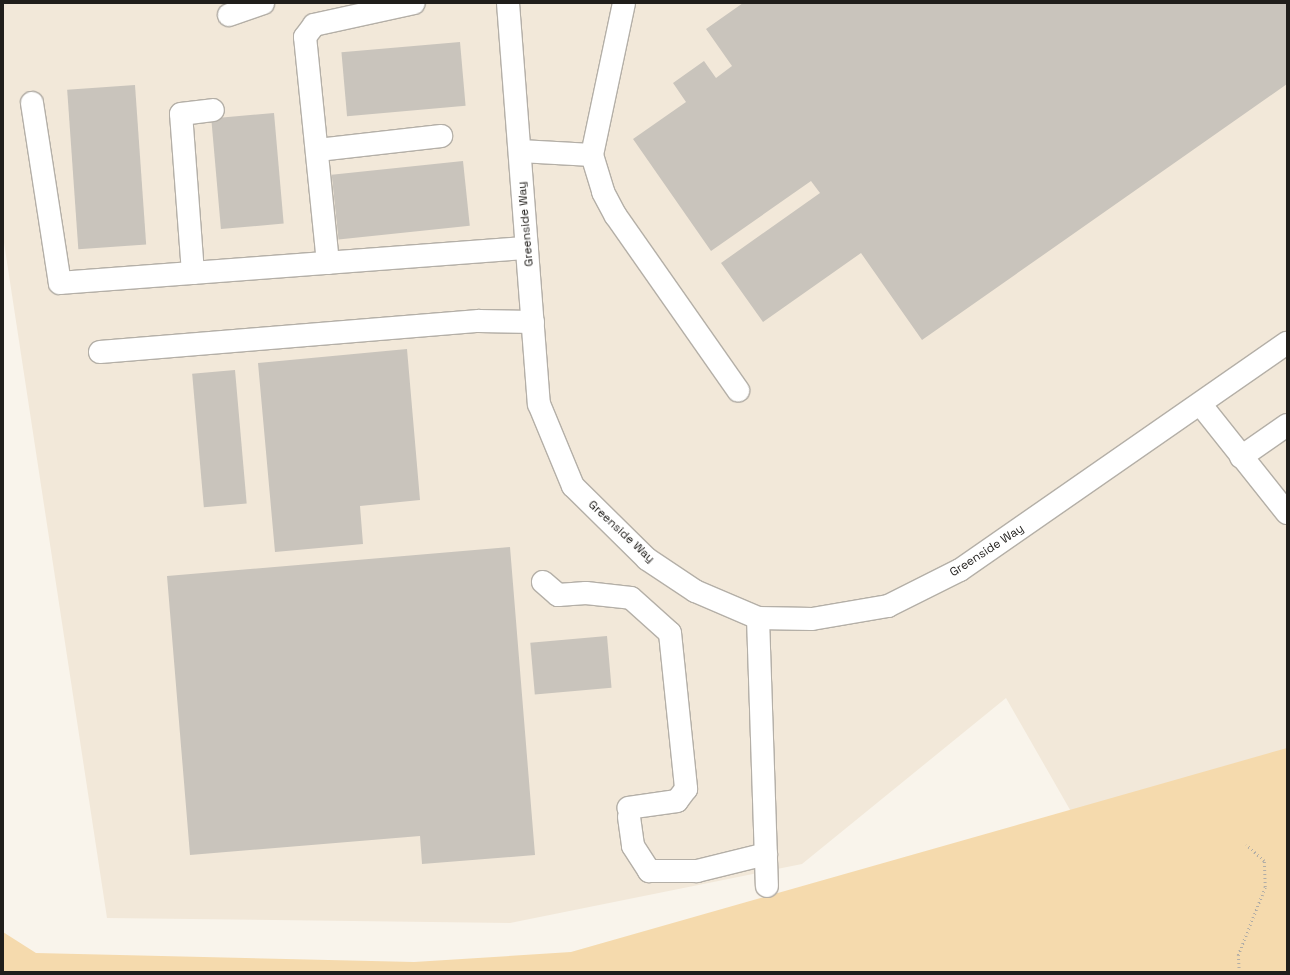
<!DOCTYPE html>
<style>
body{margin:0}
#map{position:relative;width:1290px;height:975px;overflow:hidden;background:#f9f4eb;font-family:"Space Grotesk",sans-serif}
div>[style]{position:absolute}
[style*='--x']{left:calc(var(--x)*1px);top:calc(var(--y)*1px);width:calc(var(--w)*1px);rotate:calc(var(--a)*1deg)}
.built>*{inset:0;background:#f2e8d9}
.green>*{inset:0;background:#f5daad}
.building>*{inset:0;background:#c9c4bc;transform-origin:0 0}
.path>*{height:2.5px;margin-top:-1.25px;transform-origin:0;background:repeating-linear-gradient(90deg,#b1ada6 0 1px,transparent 0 4px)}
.roads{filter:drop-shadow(1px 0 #b4afa7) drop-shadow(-1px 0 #b4afa7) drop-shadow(0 1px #b4afa7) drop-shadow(0 -1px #b4afa7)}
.minor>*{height:22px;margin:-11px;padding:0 11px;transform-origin:11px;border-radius:11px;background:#fff}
span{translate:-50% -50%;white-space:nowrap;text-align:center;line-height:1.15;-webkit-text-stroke:3.5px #fff;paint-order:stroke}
.street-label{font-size:12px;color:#201e1b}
.frame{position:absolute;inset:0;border:4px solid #201e1b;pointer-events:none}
</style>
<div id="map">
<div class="built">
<i style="clip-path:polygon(3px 3px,1287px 3px,1287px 754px,1085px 836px,1006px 698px,802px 864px,510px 923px,107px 918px,3px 236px)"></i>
</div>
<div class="green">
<i style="clip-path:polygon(1287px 748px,1287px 972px,3px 972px,3px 932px,36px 953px,414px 962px,571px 952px)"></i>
</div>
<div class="building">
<i style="clip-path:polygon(743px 3px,1287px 3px,1287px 84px,922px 340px,861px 253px,763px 322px,721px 263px,820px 193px,811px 181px,711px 251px,633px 139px,686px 102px,673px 83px,704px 61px,716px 78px,732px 66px,706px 29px)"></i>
<i style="left:460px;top:42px;width:64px;height:119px;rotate:85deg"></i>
<i style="left:135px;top:85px;width:160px;height:68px;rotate:86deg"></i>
<i style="left:274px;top:113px;width:111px;height:63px;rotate:85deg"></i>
<i style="left:463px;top:161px;width:65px;height:132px;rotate:84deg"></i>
<i style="clip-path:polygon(407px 349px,420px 500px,360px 506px,363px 544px,275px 552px,258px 363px)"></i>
<i style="left:235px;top:370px;width:134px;height:43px;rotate:85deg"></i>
<i style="clip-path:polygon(510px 547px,535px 855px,422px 864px,420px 836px,190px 855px,167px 576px)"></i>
<i style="left:607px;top:636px;width:52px;height:77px;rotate:85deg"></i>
</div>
<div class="path">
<i style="--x:1239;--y:972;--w:17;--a:-93"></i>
<i style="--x:1238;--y:955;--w:73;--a:-68.3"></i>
<i style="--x:1265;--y:887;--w:26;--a:-92"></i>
<i style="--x:1264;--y:861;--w:24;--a:-138"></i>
</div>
<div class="roads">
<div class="minor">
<i style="--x:508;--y:3;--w:402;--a:85.6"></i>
<i style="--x:539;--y:404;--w:89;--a:67.5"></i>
<i style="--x:573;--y:486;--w:104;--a:44.6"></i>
<i style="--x:647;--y:559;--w:58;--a:33.7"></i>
<i style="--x:695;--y:591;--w:69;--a:23.2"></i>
<i style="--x:758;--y:618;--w:54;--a:1.1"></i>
<i style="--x:812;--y:619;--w:77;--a:-9.7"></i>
<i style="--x:888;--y:606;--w:80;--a:-26.6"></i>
<i style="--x:960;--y:570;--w:398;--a:-34.8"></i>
<i style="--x:624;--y:3;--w:155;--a:101.9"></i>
<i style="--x:592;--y:155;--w:39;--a:73"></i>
<i style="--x:603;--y:192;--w:27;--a:62"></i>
<i style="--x:616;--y:216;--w:213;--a:55"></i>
<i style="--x:229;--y:15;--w:36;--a:-19"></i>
<i style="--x:32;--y:103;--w:182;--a:81.2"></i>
<i style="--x:60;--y:283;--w:468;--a:-4.3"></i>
<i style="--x:318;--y:150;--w:124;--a:-6.5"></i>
<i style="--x:520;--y:151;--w:72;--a:3.2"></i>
<i style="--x:328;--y:263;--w:227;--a:-95.8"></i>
<i style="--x:305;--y:37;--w:15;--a:-53"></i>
<i style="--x:314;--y:25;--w:102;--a:-12.4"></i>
<i style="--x:193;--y:273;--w:159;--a:-94.3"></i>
<i style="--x:181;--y:114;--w:32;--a:-7"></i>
<i style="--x:100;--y:352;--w:380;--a:-4.7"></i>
<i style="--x:479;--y:321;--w:54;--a:1.1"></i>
<i style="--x:1201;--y:405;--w:138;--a:51.5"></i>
<i style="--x:1241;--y:457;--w:56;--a:-34.8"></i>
<i style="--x:543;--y:582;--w:20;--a:41"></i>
<i style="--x:558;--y:595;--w:28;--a:-4"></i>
<i style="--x:586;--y:593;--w:45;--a:6.3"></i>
<i style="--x:631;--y:598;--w:52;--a:41.9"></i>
<i style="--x:670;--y:633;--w:157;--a:84.1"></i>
<i style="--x:686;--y:789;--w:15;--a:127"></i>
<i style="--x:677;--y:801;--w:49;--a:171.9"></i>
<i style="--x:758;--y:618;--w:268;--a:88.1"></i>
<i style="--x:629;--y:817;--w:29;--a:82"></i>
<i style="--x:633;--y:846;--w:30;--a:57"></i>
<i style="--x:649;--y:871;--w:48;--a:0"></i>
<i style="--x:697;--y:871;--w:71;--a:-13.8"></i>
</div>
</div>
<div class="street-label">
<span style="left:526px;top:224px;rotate:-95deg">Greenside Way</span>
<span style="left:621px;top:532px;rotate:43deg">Greenside Way</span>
<span style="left:987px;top:551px;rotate:-33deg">Greenside Way</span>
</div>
<div class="frame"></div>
</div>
